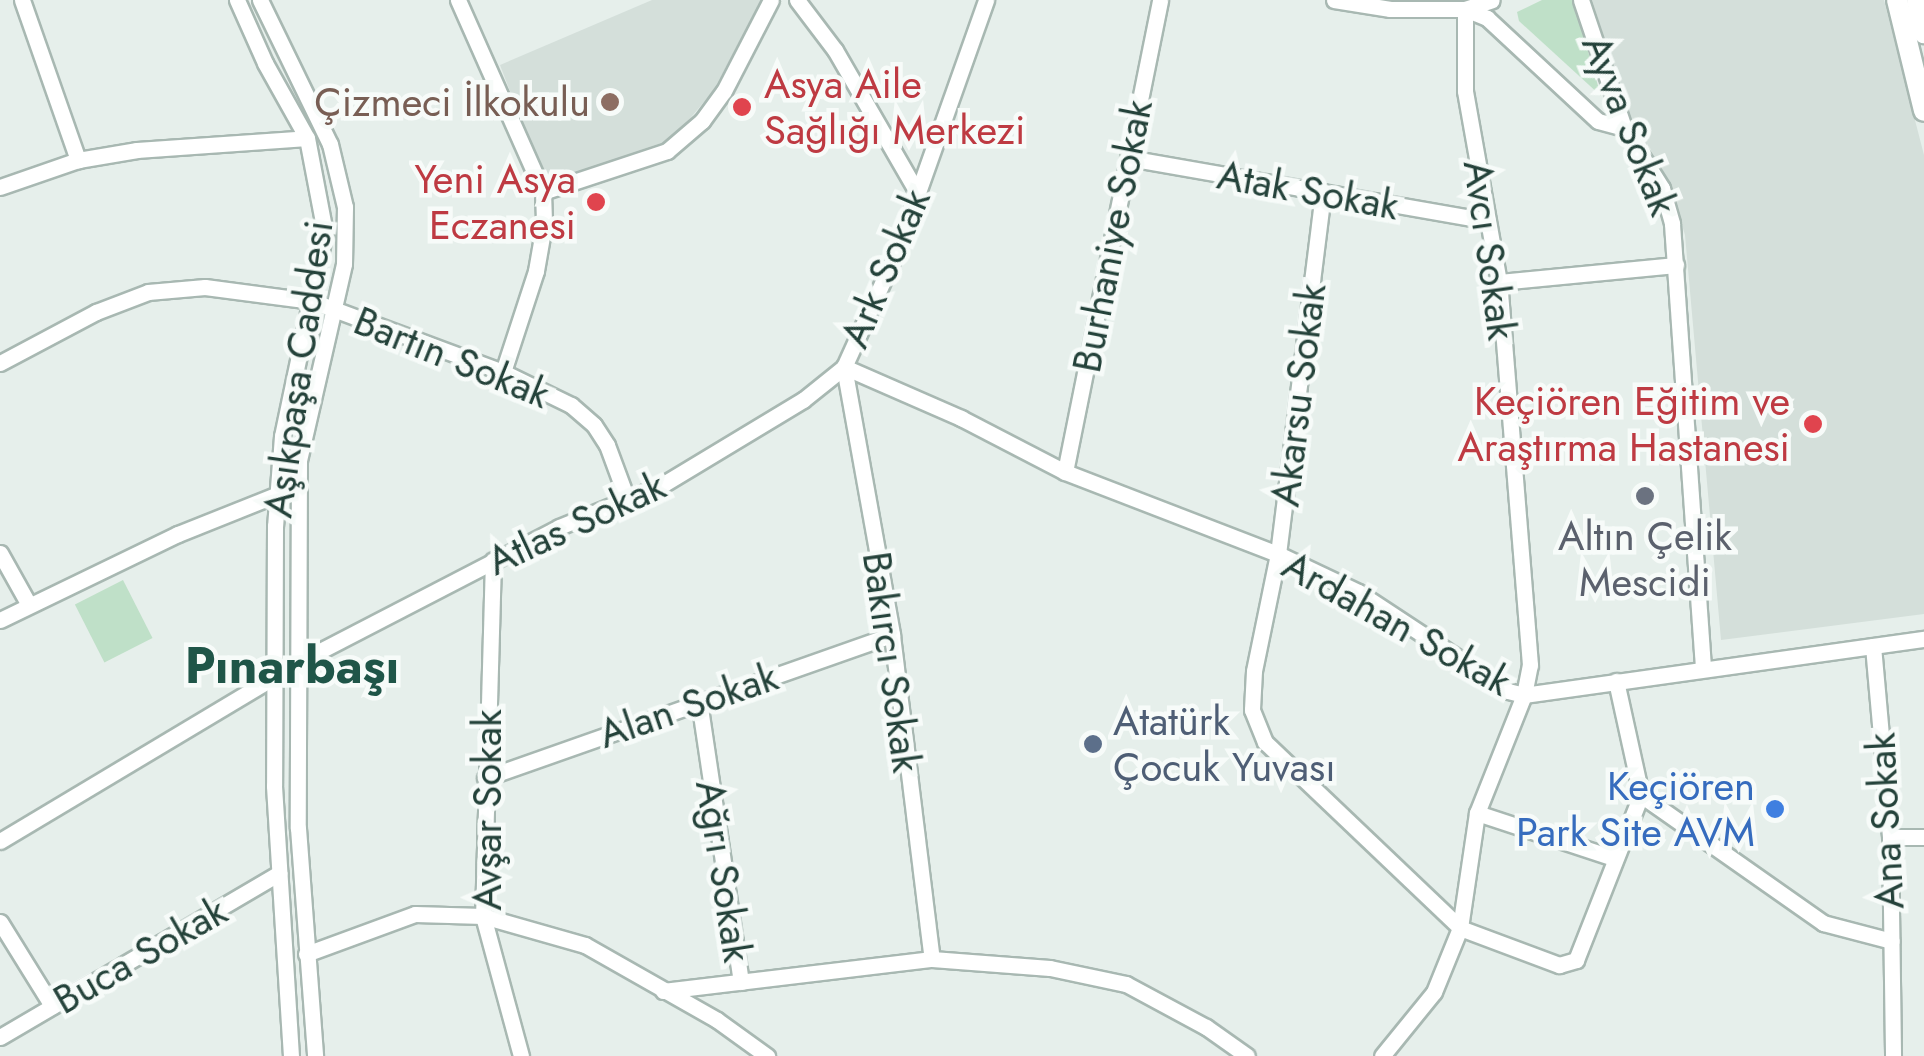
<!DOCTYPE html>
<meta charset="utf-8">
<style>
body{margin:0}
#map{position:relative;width:1924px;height:1056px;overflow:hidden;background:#e6efeb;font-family:Jost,sans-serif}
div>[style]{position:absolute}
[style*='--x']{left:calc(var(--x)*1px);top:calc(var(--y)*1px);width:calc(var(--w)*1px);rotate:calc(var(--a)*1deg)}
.built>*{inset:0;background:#d4dfda}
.green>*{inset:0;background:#bfe0c8;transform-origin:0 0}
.roads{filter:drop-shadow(2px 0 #a8b8b2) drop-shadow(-2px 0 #a8b8b2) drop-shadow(0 2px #a8b8b2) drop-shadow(0 -2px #a8b8b2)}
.minor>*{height:15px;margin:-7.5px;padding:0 7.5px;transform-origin:7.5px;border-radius:7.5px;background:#fff}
.secondary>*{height:20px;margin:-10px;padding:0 10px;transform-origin:10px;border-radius:10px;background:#fff}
.dots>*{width:28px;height:28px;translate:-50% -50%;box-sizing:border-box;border:5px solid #f7fbf9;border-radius:50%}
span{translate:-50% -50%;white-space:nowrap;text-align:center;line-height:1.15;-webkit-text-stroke:9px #f7fbf9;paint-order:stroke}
.health-label{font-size:40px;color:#be3a42}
.left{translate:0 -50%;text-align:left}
.right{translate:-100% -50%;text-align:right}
.education-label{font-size:40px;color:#785e54}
.street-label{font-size:40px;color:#24423a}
.worship-label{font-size:40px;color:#5b616d}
.service-label{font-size:40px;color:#4e5e75}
.shop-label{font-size:40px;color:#366cbe}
.district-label{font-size:50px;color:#1f5548;font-weight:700}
</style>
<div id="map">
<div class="built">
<i style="clip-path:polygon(652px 0,762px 0,713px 91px,673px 139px,545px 183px,500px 65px)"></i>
<i style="clip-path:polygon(1592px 0,1884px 0,1924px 155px,1924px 614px,1721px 640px,1685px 235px,1670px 185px,1635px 136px)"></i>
</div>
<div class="green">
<i style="clip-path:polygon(1542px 0,1573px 0,1601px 96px,1519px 21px,1517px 12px)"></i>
<i style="left:123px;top:580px;width:65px;height:54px;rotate:63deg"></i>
</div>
<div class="roads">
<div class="minor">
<i style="--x:22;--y:0;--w:170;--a:70.7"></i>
<i style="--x:237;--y:0;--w:69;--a:66"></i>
<i style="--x:265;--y:63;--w:86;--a:60.8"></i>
<i style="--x:307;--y:138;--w:96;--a:79.2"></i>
<i style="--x:325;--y:232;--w:208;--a:101.9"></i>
<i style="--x:282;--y:436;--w:90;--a:94.4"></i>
<i style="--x:275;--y:526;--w:260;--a:90.2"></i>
<i style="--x:274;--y:786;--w:271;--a:86.4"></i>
<i style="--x:260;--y:0;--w:160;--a:64.1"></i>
<i style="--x:330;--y:144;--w:65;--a:76.6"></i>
<i style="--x:345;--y:207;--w:57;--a:91"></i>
<i style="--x:344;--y:264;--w:201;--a:102.9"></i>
<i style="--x:299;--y:460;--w:368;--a:90.2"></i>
<i style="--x:298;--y:828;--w:229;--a:85.7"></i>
<i style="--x:458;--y:0;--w:210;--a:66.1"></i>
<i style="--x:543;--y:192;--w:33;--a:88"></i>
<i style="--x:544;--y:225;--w:47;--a:99.9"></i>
<i style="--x:536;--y:271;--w:106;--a:108.1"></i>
<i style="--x:797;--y:0;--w:63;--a:52.8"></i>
<i style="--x:835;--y:50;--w:166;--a:60"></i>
<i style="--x:1334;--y:0;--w:57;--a:9.1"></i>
<i style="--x:1390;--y:9;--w:75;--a:0"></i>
<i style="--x:1465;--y:9;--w:24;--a:22"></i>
<i style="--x:1487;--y:18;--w:151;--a:42.9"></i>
<i style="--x:1598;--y:121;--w:27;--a:15"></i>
<i style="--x:1581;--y:0;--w:135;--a:71.4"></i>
<i style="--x:1624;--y:128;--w:71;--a:57.7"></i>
<i style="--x:1662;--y:188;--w:37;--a:74"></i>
<i style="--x:1672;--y:224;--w:446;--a:86"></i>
<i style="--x:1128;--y:158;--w:365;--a:9.9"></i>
<i style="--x:0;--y:187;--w:83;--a:-19.1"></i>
<i style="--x:78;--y:160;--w:60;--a:-9.6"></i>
<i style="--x:137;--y:150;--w:170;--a:-4"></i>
<i style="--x:543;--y:192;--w:131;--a:-18.3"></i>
<i style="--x:667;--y:151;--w:46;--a:-40.6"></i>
<i style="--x:702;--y:121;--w:37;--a:-54"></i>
<i style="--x:724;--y:91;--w:102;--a:-62.7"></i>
<i style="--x:1323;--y:193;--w:364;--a:97.1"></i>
<i style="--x:1278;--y:554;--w:119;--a:101.6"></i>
<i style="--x:1254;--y:671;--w:39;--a:93"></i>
<i style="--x:1252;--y:710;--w:35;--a:68"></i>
<i style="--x:1265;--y:742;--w:269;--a:43.6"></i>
<i style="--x:1460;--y:928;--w:106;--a:20.5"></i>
<i style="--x:1559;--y:965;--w:18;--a:-16"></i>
<i style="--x:1576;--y:960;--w:177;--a:-68.5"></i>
<i style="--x:1641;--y:795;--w:223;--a:35.1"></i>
<i style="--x:1823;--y:923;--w:71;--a:14.6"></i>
<i style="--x:1499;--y:282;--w:178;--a:-5.5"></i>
<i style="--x:0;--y:363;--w:109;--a:-28"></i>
<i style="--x:96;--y:312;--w:56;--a:-21"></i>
<i style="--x:148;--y:292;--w:57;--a:-5"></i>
<i style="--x:205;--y:287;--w:108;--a:7.5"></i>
<i style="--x:312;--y:301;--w:204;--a:20.4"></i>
<i style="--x:503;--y:372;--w:76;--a:25.9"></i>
<i style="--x:571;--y:405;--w:30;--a:41"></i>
<i style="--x:594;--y:425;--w:24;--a:57"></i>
<i style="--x:607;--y:445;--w:58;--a:69.7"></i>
<i style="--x:844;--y:367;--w:128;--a:23.6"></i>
<i style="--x:961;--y:418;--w:117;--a:27.4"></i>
<i style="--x:1065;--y:472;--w:228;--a:21.1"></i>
<i style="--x:1278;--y:554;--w:89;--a:25.4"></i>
<i style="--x:1358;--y:592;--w:180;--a:33.4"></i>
<i style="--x:1508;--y:691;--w:16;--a:14"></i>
<i style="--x:1524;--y:695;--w:404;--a:-8"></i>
<i style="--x:844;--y:367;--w:272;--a:79.8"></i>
<i style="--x:892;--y:635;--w:326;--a:83"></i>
<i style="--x:1065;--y:472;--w:481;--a:-78.6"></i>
<i style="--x:0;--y:553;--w:57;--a:60.8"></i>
<i style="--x:493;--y:560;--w:356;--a:91.6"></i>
<i style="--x:483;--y:916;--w:145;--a:74.8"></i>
<i style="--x:0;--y:620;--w:198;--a:-25.8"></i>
<i style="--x:178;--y:534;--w:108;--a:-21.8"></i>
<i style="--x:1873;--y:646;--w:192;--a:84.9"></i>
<i style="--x:1890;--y:837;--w:219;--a:89.2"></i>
<i style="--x:1616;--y:681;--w:117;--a:77.6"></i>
<i style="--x:699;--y:701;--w:284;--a:81.5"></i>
<i style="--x:485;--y:778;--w:431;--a:-19.4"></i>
<i style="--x:1477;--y:813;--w:144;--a:18.2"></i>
<i style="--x:1890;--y:837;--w:34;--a:0"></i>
<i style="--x:0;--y:841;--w:346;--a:-30.9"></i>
<i style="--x:297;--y:663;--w:295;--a:-27.4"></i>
<i style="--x:559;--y:527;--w:111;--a:-22.2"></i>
<i style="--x:662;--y:485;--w:165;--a:-31.1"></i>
<i style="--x:803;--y:400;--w:53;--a:-38.8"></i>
<i style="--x:844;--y:367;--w:133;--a:-65.6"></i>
<i style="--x:899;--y:246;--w:261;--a:-70.5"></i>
<i style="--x:0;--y:922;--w:99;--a:58.2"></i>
<i style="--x:306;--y:954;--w:116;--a:-20.2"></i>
<i style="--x:415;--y:914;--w:68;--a:1.7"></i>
<i style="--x:483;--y:916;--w:106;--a:15.9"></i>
<i style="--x:585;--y:945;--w:152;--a:29.6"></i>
<i style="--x:717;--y:1020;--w:62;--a:35.8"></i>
<i style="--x:663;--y:991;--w:271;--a:-6.8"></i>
<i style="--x:932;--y:959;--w:118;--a:4.4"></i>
<i style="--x:1050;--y:968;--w:78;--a:11.9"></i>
<i style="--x:1126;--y:984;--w:91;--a:28.3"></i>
<i style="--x:1206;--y:1027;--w:50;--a:35.3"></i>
<i style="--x:0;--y:1037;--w:324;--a:-30.4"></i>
<i style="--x:1382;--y:1056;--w:82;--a:-50.9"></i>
<i style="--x:1434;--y:992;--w:69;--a:-67.9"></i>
<i style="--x:1460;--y:928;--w:116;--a:-81.6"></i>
<i style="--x:1477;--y:813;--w:127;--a:-68.3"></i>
<i style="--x:1524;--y:695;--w:31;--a:-79"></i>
<i style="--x:1530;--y:665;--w:384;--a:-94.6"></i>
<i style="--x:1499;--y:282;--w:194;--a:-100.1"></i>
<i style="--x:1465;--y:91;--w:82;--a:-90"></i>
<i style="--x:1465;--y:9;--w:28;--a:-18"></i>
</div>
<div class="secondary">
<i style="--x:1897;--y:0;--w:114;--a:76.3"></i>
<i style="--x:1917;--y:0;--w:34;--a:78"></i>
</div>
</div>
<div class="dots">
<i style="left:610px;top:102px;background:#8d6e63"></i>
<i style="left:742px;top:107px;background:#e0444e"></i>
<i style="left:596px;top:202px;background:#e0444e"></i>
<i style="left:1813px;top:424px;background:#e0444e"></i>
<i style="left:1645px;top:496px;background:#6b7280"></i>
<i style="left:1093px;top:744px;background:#5c6f8a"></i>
<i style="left:1775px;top:809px;background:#3f7fe0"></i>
</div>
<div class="health-label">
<span class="left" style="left:764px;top:107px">Asya Aile<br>Sağlığı Merkezi</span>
<span class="right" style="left:576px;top:202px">Yeni Asya<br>Eczanesi</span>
<span class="right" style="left:1790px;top:424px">Keçiören Eğitim ve<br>Araştırma Hastanesi</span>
</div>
<div class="education-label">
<span class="right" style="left:590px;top:102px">Çizmeci İlkokulu</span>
</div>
<div class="street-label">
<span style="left:1630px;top:125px;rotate:68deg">Ayva Sokak</span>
<span style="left:1308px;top:190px;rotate:10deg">Atak Sokak</span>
<span style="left:1112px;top:236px;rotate:-79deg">Burhaniye Sokak</span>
<span style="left:1490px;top:250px;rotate:82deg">Avcı Sokak</span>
<span style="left:885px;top:268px;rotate:-67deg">Ark Sokak</span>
<span style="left:452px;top:357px;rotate:22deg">Bartın Sokak</span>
<span style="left:298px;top:369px;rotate:-82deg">Aşıkpaşa Caddesi</span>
<span style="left:1298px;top:395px;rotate:-83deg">Akarsu Sokak</span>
<span style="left:576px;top:523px;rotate:-25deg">Atlas Sokak</span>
<span style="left:1397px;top:623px;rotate:29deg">Ardahan Sokak</span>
<span style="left:892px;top:662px;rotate:82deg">Bakırcı Sokak</span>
<span style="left:688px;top:705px;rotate:-19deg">Alan Sokak</span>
<span style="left:487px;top:810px;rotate:-90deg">Avşar Sokak</span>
<span style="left:1885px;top:821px;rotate:-93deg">Ana Sokak</span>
<span style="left:724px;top:871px;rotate:81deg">Ağrı Sokak</span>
<span style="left:140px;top:955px;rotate:-30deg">Buca Sokak</span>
</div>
<div class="worship-label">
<span style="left:1645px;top:559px">Altın Çelik<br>Mescidi</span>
</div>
<div class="service-label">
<span class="left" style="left:1113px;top:744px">Atatürk<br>Çocuk Yuvası</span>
</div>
<div class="shop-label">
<span class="right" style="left:1755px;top:809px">Keçiören<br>Park Site AVM</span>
</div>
<div class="district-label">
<span style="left:292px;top:666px">Pınarbaşı</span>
</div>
</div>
